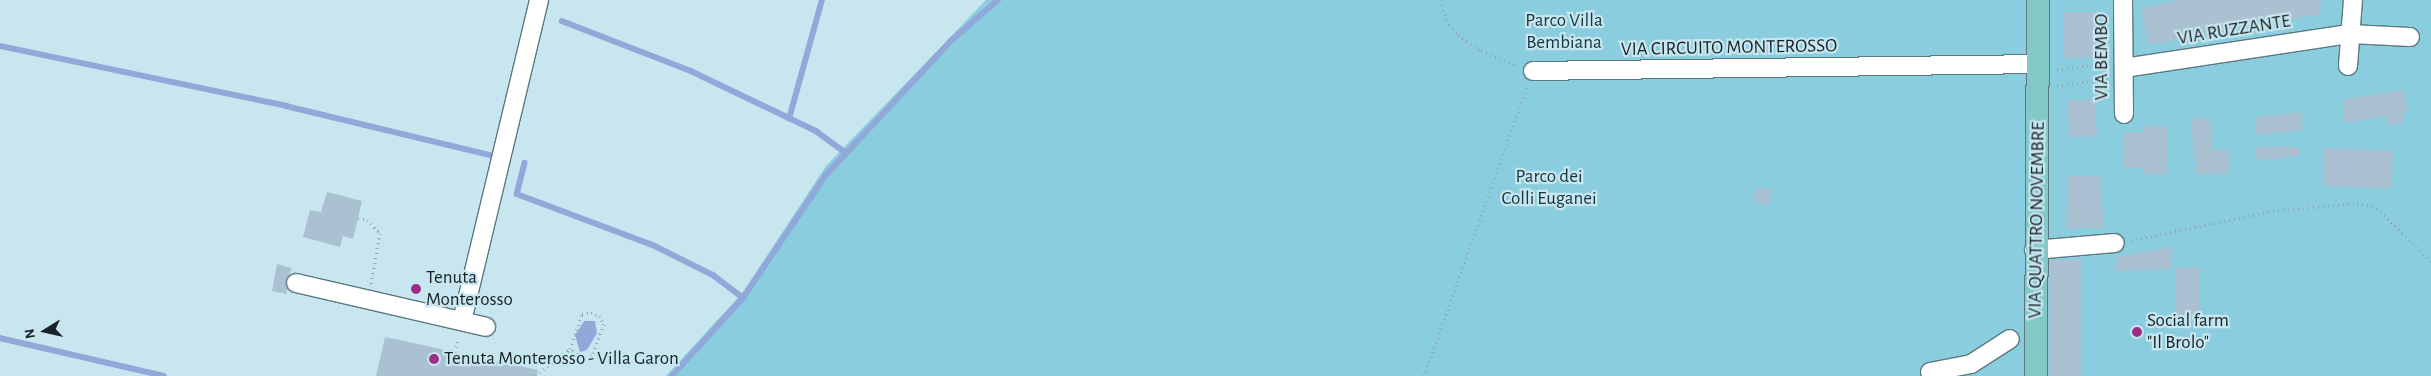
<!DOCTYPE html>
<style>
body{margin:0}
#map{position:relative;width:2431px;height:376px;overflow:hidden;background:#c7e6ef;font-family:"Alegreya Sans",sans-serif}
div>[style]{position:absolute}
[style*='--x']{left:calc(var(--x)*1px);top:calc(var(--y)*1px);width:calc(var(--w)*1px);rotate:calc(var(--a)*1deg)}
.green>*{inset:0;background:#89cddf}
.water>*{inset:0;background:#91a9d9}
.stream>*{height:5.5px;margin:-2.75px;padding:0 2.75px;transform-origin:2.75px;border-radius:2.75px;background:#91a9d9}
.building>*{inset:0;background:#aac1d2;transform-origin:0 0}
.path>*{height:3px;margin-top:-1.5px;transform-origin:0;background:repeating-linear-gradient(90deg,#8fa7af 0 1px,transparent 0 5px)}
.roads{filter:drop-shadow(1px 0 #5b7880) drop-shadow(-1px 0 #5b7880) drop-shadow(0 1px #5b7880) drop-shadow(0 -1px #5b7880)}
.minor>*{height:18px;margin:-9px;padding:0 9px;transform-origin:9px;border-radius:9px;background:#fff}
.major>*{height:22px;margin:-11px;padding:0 11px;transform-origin:11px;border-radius:11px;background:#81c8c7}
.dots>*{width:14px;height:14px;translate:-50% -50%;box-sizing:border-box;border:2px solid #c7e6ef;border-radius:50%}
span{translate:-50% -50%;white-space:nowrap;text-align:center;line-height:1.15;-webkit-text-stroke:4.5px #c7e6ef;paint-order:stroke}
.park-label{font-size:19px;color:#153740}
.street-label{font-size:19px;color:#172326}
.poi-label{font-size:19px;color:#172326}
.left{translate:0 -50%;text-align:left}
.north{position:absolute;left:20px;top:306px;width:50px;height:50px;-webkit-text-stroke:4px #c7e6ef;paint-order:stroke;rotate:260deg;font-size:14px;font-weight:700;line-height:20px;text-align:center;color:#172326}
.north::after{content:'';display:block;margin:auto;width:18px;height:22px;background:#172326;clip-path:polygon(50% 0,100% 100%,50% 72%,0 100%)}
</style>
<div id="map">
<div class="green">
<i style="clip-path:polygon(986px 0,2431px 0,2431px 376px,666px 376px,743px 292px,826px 166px)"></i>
</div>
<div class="water">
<i style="clip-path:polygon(584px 321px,595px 321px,597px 333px,587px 350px,580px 352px,575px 335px)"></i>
</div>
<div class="stream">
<i style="--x:562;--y:21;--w:138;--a:21.2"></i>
<i style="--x:691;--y:71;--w:139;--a:25.6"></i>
<i style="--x:816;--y:131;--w:37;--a:36"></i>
<i style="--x:0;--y:46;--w:292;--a:11.8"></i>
<i style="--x:286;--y:106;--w:214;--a:13.5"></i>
<i style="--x:789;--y:119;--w:123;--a:-74.5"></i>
<i style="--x:525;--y:163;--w:32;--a:104"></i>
<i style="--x:517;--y:194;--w:147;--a:20.6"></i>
<i style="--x:655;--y:246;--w:65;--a:26.6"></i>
<i style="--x:713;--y:275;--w:38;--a:37"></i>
<i style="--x:0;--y:338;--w:168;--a:13"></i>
<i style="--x:672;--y:376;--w:105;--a:-47.7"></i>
<i style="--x:743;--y:298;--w:148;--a:-56"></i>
<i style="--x:826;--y:175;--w:185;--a:-47"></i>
<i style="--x:952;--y:40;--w:61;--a:-41"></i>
</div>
<div class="building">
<i style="clip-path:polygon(2181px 0,2321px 0,2320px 15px,2236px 26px,2237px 30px,2149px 45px,2141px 8px)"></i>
<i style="left:2063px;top:12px;width:34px;height:46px"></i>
<i style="clip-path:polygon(2404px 90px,2408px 112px,2404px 112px,2403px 123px,2388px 126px,2387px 116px,2344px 123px,2343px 99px)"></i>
<i style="left:2095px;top:99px;width:37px;height:28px;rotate:87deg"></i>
<i style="left:2301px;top:112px;width:18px;height:47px;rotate:84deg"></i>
<i style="clip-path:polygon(2210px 118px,2212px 149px,2228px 150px,2230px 173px,2196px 174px,2191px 119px)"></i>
<i style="clip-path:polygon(2143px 126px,2167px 126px,2167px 174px,2144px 174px,2144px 168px,2124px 168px,2124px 132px,2143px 132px)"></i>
<i style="clip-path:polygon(2255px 146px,2299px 147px,2299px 156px,2257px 161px)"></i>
<i style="left:2324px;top:148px;width:69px;height:38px;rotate:2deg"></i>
<i style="clip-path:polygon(2068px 176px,2100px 176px,2104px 228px,2066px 228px)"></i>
<i style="left:1755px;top:188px;width:16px;height:15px;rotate:4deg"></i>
<i style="clip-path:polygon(327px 192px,362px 201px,353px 239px,343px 236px,340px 247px,303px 237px,310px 210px,321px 212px)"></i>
<i style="clip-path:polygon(2173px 247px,2171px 269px,2116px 271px,2115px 257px)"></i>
<i style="left:2050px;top:260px;width:31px;height:116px"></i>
<i style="clip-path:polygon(277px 264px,292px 268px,286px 281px,287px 294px,272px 291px)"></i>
<i style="left:2176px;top:267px;width:24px;height:54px"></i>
<i style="clip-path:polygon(385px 337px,538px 370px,537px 376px,376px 376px)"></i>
</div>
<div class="path">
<i style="--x:1440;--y:0;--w:27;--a:70"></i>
<i style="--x:1449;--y:25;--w:13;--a:48"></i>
<i style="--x:1458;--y:35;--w:28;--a:35"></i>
<i style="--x:1481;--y:51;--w:39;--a:21"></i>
<i style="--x:2057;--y:70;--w:52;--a:-8.9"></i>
<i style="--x:2057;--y:86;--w:52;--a:-8.9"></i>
<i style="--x:358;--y:218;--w:9;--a:13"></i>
<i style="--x:367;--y:220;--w:18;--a:45"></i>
<i style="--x:380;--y:233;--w:52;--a:100"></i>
<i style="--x:2131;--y:240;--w:145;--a:-11.5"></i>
<i style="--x:2273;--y:211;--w:84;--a:-5.4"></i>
<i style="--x:2357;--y:203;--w:21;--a:14"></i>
<i style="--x:2377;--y:208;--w:76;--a:45"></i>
<i style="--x:455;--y:352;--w:14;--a:-78"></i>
<i style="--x:536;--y:376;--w:43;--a:-38.5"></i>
<i style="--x:570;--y:349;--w:37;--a:-71"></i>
<i style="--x:582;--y:314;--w:9;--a:-13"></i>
<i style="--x:591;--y:312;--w:9;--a:27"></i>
<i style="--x:599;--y:316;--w:9;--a:58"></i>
<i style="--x:604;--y:324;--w:33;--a:111"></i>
<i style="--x:592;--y:355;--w:9;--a:144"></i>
<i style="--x:585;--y:360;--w:19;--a:-144"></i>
<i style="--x:1424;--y:376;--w:307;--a:-70.4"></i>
</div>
<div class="roads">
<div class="minor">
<i style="--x:2123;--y:0;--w:114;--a:89.5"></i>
<i style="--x:2348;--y:66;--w:66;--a:-85.7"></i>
<i style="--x:2124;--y:68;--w:229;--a:-8.6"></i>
<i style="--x:2350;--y:34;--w:60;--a:2.9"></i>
<i style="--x:1533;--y:71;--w:506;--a:-0.79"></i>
<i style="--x:2034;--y:250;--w:81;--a:-4.9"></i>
<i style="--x:296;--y:283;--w:195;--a:13"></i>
<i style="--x:462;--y:321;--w:330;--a:-76.5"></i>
<i style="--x:1930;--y:372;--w:42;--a:-11"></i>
<i style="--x:1971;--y:364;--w:46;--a:-32.7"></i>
</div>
<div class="major">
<i style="--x:2036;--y:376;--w:376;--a:-89.7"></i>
</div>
</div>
<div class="dots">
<i style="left:416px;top:289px;background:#9e2d8a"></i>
<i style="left:2137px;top:332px;background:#9e2d8a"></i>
<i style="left:434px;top:359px;background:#9e2d8a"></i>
</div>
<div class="park-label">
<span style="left:1564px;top:32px">Parco Villa<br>Bembiana</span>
<span style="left:1549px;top:188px">Parco dei<br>Colli Euganei</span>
</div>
<div class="street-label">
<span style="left:2234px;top:30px;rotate:-9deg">VIA RUZZANTE</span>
<span style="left:1729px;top:48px;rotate:-1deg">VIA CIRCUITO MONTEROSSO</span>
<span style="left:2102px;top:57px;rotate:-90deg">VIA BEMBO</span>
<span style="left:2037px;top:220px;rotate:-89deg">VIA QUATTRO NOVEMBRE</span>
</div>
<div class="poi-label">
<span class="left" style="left:426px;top:289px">Tenuta<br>Monterosso</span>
<span class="left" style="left:2147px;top:332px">Social farm<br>"Il Brolo"</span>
<span class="left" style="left:444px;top:359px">Tenuta Monterosso - Villa Garon</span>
</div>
<div class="north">N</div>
</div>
